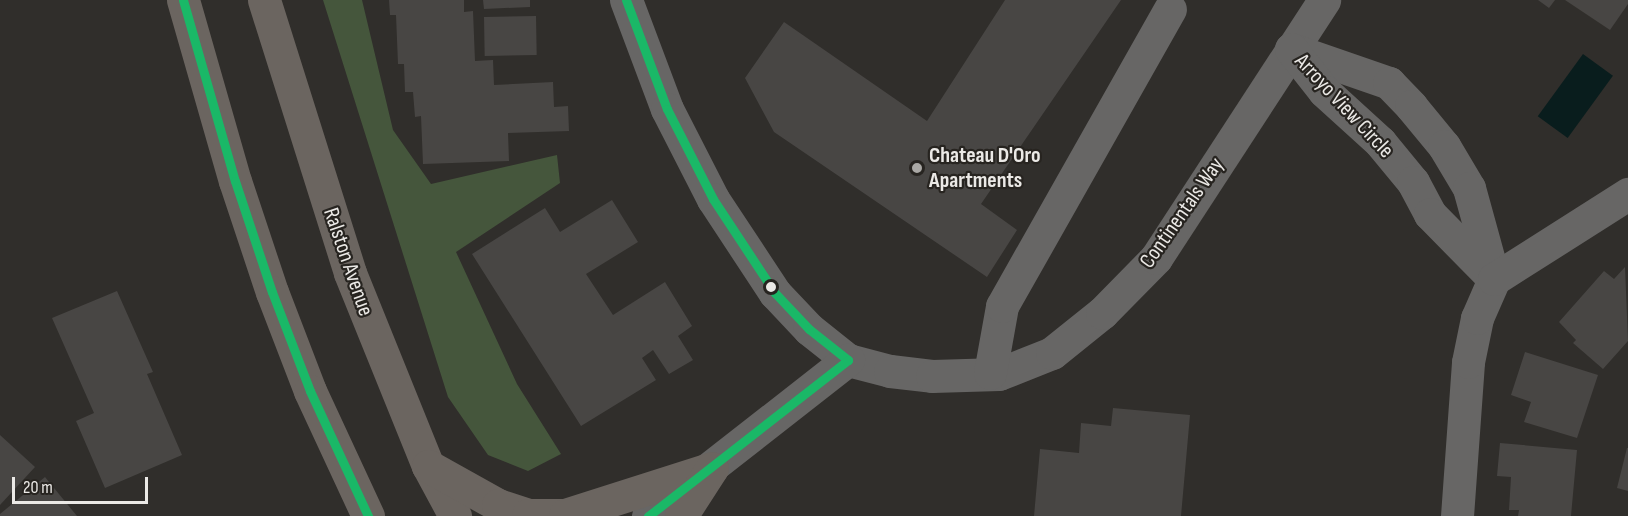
<!DOCTYPE html>
<style>
body{margin:0}
#map{position:relative;width:1628px;height:516px;overflow:hidden;background:#302e2b;font-family:"Sofia Sans Condensed",sans-serif}
div>[style]{position:absolute}
[style*='--x']{left:calc(var(--x)*1px);top:calc(var(--y)*1px);width:calc(var(--w)*1px);rotate:calc(var(--a)*1deg)}
.green>*{inset:0;background:#45563c}
.water>*{inset:0;background:#091d1d;transform-origin:0 0}
.building>*{inset:0;background:#484644;transform-origin:0 0}
.minor>*{height:33px;margin:-16.5px;padding:0 16.5px;transform-origin:16.5px;border-radius:16.5px;background:#676665}
.major>*{height:33px;margin:-16.5px;padding:0 16.5px;transform-origin:16.5px;border-radius:16.5px;background:#6b6560}
.bus-1>*{height:9px;margin:-4.5px;padding:0 4.5px;transform-origin:4.5px;border-radius:4.5px;background:#1ab867}
.dots>*{width:16px;height:16px;translate:-50% -50%;box-sizing:border-box;border:3px solid #272420;border-radius:50%}
span{translate:-50% -50%;white-space:nowrap;text-align:center;line-height:1.15;-webkit-text-stroke:4.5px #272420;paint-order:stroke}
.street-label{font-size:22px;color:#ebe9e6}
.poi-label{font-size:22px;color:#ebe9e6;font-weight:700}
.left{translate:0 -50%;text-align:left}
.scale{position:absolute;left:12px;top:477px;width:136px;height:27px;box-sizing:border-box;border:3px solid #ebe9e6;border-top:0;padding-left:8px;font-size:18px;line-height:21px;white-space:nowrap;color:#ebe9e6;-webkit-text-stroke:4px #272420;paint-order:stroke}
</style>
<div id="map">
<div class="green">
<i style="clip-path:polygon(323px 0,362px 0,393px 130px,431px 184px,557px 155px,560px 183px,456px 252px,517px 384px,561px 454px,528px 471px,488px 455px,448px 397px)"></i>
</div>
<div class="water">
<i style="left:1583px;top:54px;width:37px;height:77px;rotate:36deg"></i>
</div>
<div class="building">
<i style="clip-path:polygon(389px 0,464px 0,464px 12px,473px 11px,475px 61px,493px 60px,494px 85px,553px 82px,554px 107px,568px 106px,569px 131px,508px 133px,509px 161px,423px 164px,421px 116px,415px 117px,413px 92px,405px 92px,404px 64px,398px 64px,396px 15px,390px 15px)"></i>
<i style="clip-path:polygon(483px 0,530px 0,530px 7px,484px 9px)"></i>
<i style="clip-path:polygon(1005px 0,1121px 0,981px 204px,1017px 230px,987px 277px,774px 132px,745px 78px,784px 22px,927px 121px)"></i>
<i style="clip-path:polygon(1538px 0,1555px 0,1549px 8px)"></i>
<i style="clip-path:polygon(1565px 0,1628px 0,1628px 4px,1610px 30px)"></i>
<i style="left:536px;top:16px;width:39px;height:52px;rotate:89deg"></i>
<i style="clip-path:polygon(612px 200px,638px 242px,586px 274px,613px 315px,665px 282px,692px 326px,678px 336px,693px 360px,669px 374px,653px 350px,642px 358px,656px 380px,581px 426px,472px 254px,545px 208px,560px 232px)"></i>
<i style="clip-path:polygon(1625px 267px,1628px 341px,1603px 369px,1573px 343px,1576px 340px,1559px 322px,1604px 271px,1614px 279px)"></i>
<i style="clip-path:polygon(117px 291px,153px 372px,147px 374px,182px 455px,105px 488px,76px 421px,94px 413px,52px 318px)"></i>
<i style="clip-path:polygon(1525px 352px,1598px 375px,1577px 438px,1524px 422px,1531px 402px,1511px 395px)"></i>
<i style="clip-path:polygon(1113px 408px,1190px 415px,1181px 516px,1034px 516px,1040px 449px,1079px 453px,1081px 423px,1111px 426px)"></i>
<i style="clip-path:polygon(0 435px,35px 467px,0 505px)"></i>
<i style="clip-path:polygon(1500px 443px,1577px 450px,1571px 516px,1518px 516px,1519px 510px,1509px 510px,1511px 477px,1497px 476px)"></i>
<i style="clip-path:polygon(1627px 448px,1628px 448px,1628px 491px,1617px 488px)"></i>
<i style="clip-path:polygon(45px 477px,77px 516px,0 516px,0 514px)"></i>
</div>
<div class="minor">
<i style="--x:626;--y:0;--w:116;--a:69.4"></i>
<i style="--x:667;--y:109;--w:101;--a:62.9"></i>
<i style="--x:713;--y:199;--w:113;--a:56.6"></i>
<i style="--x:775;--y:293;--w:50;--a:46.6"></i>
<i style="--x:809;--y:329;--w:50;--a:38.5"></i>
<i style="--x:848;--y:360;--w:43;--a:14.7"></i>
<i style="--x:890;--y:371;--w:42;--a:6.8"></i>
<i style="--x:932;--y:376;--w:67;--a:-1.7"></i>
<i style="--x:999;--y:374;--w:57;--a:-21.6"></i>
<i style="--x:1052;--y:353;--w:64;--a:-38.7"></i>
<i style="--x:1102;--y:313;--w:77;--a:-45.5"></i>
<i style="--x:1156;--y:258;--w:308;--a:-56.9"></i>
<i style="--x:1291;--y:49;--w:104;--a:19.1"></i>
<i style="--x:1389;--y:83;--w:32;--a:46"></i>
<i style="--x:1411;--y:106;--w:52;--a:50.5"></i>
<i style="--x:1444;--y:146;--w:49;--a:59.2"></i>
<i style="--x:1469;--y:188;--w:94;--a:74.6"></i>
<i style="--x:1291;--y:49;--w:53;--a:51.8"></i>
<i style="--x:1324;--y:91;--w:76;--a:42.3"></i>
<i style="--x:1380;--y:142;--w:52;--a:50.5"></i>
<i style="--x:1413;--y:182;--w:36;--a:62"></i>
<i style="--x:1430;--y:214;--w:87;--a:45.5"></i>
<i style="--x:990;--y:373;--w:68;--a:-79.8"></i>
<i style="--x:1002;--y:306;--w:341;--a:-60.5"></i>
<i style="--x:648;--y:516;--w:254;--a:-38"></i>
<i style="--x:1457;--y:516;--w:154;--a:-85.9"></i>
<i style="--x:1468;--y:362;--w:45;--a:-78.4"></i>
<i style="--x:1477;--y:318;--w:43;--a:-66.4"></i>
<i style="--x:1494;--y:279;--w:159;--a:-32.4"></i>
</div>
<div class="major">
<i style="--x:183;--y:0;--w:188;--a:74"></i>
<i style="--x:235;--y:181;--w:117;--a:71.6"></i>
<i style="--x:272;--y:292;--w:106;--a:69"></i>
<i style="--x:310;--y:391;--w:138;--a:65.1"></i>
<i style="--x:264;--y:0;--w:286;--a:72.5"></i>
<i style="--x:350;--y:273;--w:208;--a:68"></i>
<i style="--x:428;--y:466;--w:57;--a:61.6"></i>
<i style="--x:428;--y:466;--w:80;--a:29.1"></i>
<i style="--x:498;--y:505;--w:32;--a:18"></i>
<i style="--x:528;--y:515;--w:37;--a:0"></i>
<i style="--x:565;--y:515;--w:154;--a:-17.7"></i>
<i style="--x:681;--y:516;--w:57;--a:-57.1"></i>
</div>
<div class="bus-1">
<i style="--x:183;--y:0;--w:188;--a:74"></i>
<i style="--x:235;--y:181;--w:117;--a:71.6"></i>
<i style="--x:272;--y:292;--w:106;--a:69"></i>
<i style="--x:310;--y:391;--w:138;--a:65.1"></i>
<i style="--x:626;--y:0;--w:116;--a:69.4"></i>
<i style="--x:667;--y:109;--w:101;--a:62.9"></i>
<i style="--x:713;--y:199;--w:113;--a:56.6"></i>
<i style="--x:775;--y:293;--w:50;--a:46.6"></i>
<i style="--x:809;--y:329;--w:50;--a:38.5"></i>
<i style="--x:848;--y:360;--w:254;--a:142"></i>
</div>
<div class="dots">
<i style="left:917px;top:168px;background:#aaa8a5"></i>
<i style="left:771px;top:287px;background:#ebe9e6"></i>
</div>
<div class="street-label">
<span style="left:1344px;top:106px;rotate:47deg">Arroyo View Circle</span>
<span style="left:1182px;top:213px;rotate:-55deg">Continentals Way</span>
<span style="left:348px;top:262px;rotate:71deg">Ralston Avenue</span>
</div>
<div class="poi-label">
<span class="left" style="left:929px;top:168px">Chateau D'Oro<br>Apartments</span>
</div>
<div class="scale">20 m</div>
</div>
